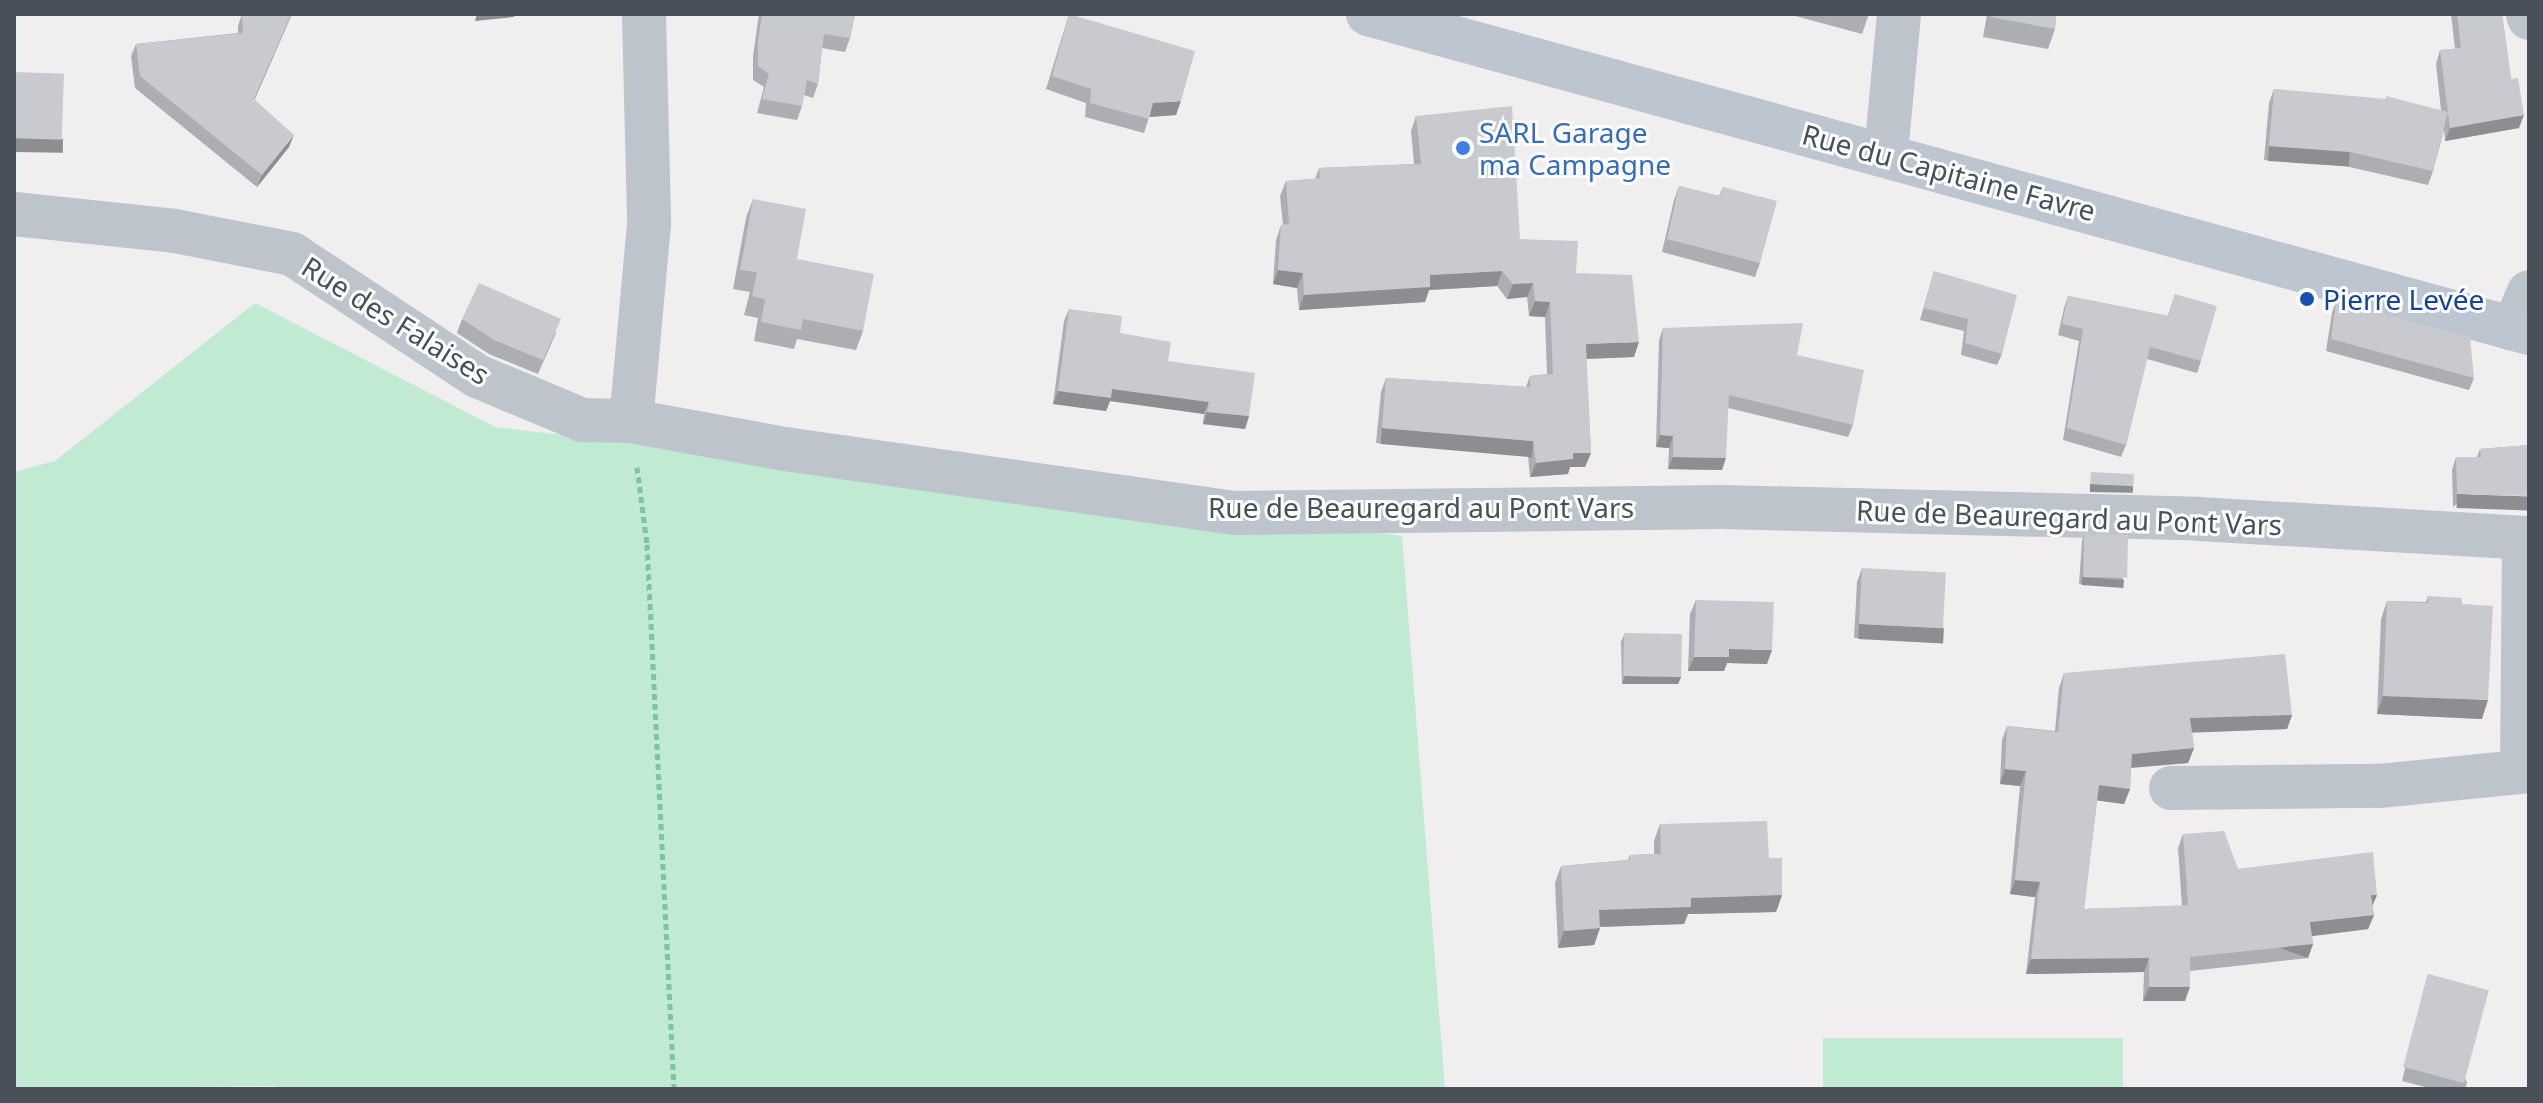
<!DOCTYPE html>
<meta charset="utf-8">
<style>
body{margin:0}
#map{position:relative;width:2543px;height:1103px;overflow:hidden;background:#f0eeee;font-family:"Noto Sans",sans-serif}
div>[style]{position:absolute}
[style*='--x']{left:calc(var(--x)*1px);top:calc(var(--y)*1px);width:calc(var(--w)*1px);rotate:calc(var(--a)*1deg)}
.green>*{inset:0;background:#c0ead2;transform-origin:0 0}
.path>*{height:5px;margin-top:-2.5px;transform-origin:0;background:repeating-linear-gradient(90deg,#7bc5a3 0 6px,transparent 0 10px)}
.street>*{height:44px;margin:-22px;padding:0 22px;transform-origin:22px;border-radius:22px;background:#bdc4cb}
.secondary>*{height:44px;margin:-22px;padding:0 22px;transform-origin:22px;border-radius:22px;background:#bdc5d0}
.wall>*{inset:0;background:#adaeb3}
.shaded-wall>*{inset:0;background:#8d8d92;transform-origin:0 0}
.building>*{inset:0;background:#c9cad0;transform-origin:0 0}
.dots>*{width:22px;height:22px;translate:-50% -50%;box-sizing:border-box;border:4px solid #fff;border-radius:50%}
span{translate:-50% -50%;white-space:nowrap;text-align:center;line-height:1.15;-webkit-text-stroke:6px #fff;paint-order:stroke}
.shop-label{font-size:28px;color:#366cbe}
.left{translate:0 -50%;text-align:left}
.street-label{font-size:28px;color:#485059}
.transit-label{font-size:28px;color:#164399}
.frame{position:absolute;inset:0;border:16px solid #485059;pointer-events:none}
</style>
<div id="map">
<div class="green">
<i style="clip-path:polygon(255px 303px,495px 427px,1402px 536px,1445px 1089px,282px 1089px,274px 1086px,14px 1089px,14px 472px,55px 461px)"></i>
<i style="left:2123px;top:1038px;width:51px;height:300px;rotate:90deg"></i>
</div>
<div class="path">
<i style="--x:637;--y:467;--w:78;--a:82.6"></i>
<i style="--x:647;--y:544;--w:546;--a:87.16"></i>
</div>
<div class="street">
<i style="--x:644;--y:14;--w:210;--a:88.6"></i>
<i style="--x:649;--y:224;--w:198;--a:95.2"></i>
<i style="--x:631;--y:421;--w:157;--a:10.3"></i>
<i style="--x:785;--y:449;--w:456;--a:8.1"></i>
<i style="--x:1236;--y:513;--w:486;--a:-0.7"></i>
<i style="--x:1722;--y:507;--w:476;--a:1.4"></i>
<i style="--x:2198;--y:519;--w:332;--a:3.3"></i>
<i style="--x:2528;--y:14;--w:4;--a:76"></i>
<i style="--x:1886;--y:154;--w:141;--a:-84.7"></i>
<i style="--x:14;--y:214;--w:162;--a:6"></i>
<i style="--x:175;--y:231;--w:119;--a:11.1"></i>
<i style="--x:292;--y:254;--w:222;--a:33.4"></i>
<i style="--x:477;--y:376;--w:114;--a:22.7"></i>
<i style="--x:582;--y:420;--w:49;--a:1.2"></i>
<i style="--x:2513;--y:329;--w:40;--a:-66.6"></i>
<i style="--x:2522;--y:771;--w:233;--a:-89.5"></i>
<i style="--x:2171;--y:788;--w:208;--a:-0.6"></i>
<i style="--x:2379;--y:786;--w:151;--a:-5.7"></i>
</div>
<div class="secondary">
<i style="--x:1368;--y:14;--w:1204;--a:15.36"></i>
</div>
<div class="wall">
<i style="clip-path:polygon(242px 14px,292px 14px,254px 100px,289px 147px,257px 187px,135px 88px,131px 56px,136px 44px,238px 33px,238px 26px)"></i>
<i style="clip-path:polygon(759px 14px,855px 14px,850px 38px,845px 52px,822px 48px,818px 84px,813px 98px,804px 95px,802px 106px,797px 120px,757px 113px,764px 87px,753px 80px,753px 56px)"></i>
<i style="clip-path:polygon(1069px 14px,1176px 115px,1149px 117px,1144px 133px,1085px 117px,1086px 103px,1046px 89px)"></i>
<i style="clip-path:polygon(1788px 14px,1869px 14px,1862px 34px)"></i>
<i style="clip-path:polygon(1987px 14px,2056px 14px,2055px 29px,2048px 49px,1983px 37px)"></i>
<i style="clip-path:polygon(2451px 14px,2502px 14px,2511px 79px,2519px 128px,2445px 141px,2444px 130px,2433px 171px,2428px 185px,2345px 166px,2264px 160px,2269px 103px,2274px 89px,2441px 110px,2436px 64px,2440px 50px,2455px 49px)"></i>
<i style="clip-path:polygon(1416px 116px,1520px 239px,1576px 273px,1634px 357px,1586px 359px,1591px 453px,1585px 467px,1570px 467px,1568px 474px,1530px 477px,1528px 456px,1376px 443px,1381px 392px,1386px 378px,1526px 387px,1530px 376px,1547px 374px,1545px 317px,1529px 316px,1527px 297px,1507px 299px,1497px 286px,1429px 290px,1425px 302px,1299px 310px,1297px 288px,1273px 284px,1276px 240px,1281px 225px,1283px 225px,1280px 196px,1286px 181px,1315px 179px,1319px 168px,1414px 164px,1411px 131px)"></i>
<i style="clip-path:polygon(1679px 186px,1719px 196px,1723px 187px,1760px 263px,1755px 277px,1662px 252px,1674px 200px)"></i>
<i style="clip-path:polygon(753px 199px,797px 259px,863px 331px,856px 350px,797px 339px,794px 349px,754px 341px,758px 318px,744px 315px,750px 292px,733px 289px,746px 218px)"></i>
<i style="clip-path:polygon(1934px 271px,2002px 354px,1997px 365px,1961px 355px,1964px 331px,1920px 320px)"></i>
<i style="clip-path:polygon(2175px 294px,2201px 361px,2197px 373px,2147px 359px,2126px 445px,2121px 457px,2063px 440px,2079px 341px,2058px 335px,2064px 308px,2068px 296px,2168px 316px)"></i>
<i style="clip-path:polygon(2336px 301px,2474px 378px,2469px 390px,2326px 351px,2332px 313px)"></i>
<i style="clip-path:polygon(1069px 309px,1120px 333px,1168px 361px,1249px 416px,1245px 429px,1203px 424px,1204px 414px,1110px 401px,1106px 411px,1053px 404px,1064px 321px)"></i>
<i style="clip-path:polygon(462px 319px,556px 333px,538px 374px,489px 354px,457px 333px)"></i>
<i style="clip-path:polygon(1663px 328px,1853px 425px,1848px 437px,1728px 408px,1722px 470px,1668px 469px,1669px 448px,1656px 447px,1659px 340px)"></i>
<i style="clip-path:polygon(2529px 445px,2453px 507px,2452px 470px,2456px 457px,2477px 457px,2480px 449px)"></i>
<i style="clip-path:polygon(2084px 534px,2124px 580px,2122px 587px,2079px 584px,2082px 541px)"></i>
<i style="clip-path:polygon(1862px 568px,1944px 628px,1939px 642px,1854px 638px,1857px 582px)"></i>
<i style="clip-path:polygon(2428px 596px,2462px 604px,2482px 719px,2377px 714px,2381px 619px,2387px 601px,2426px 602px)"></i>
<i style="clip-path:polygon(1696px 600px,1767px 664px,1727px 663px,1724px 671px,1688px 671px,1690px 614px)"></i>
<i style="clip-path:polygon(1624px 635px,1681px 677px,1678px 684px,1622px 684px,1621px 642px)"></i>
<i style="clip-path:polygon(2064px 673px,2292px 715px,2287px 729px,2192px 732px,2194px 748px,2188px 763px,2131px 768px,2130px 789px,2124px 804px,2097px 800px,2084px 909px,2182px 906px,2178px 848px,2183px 834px,2238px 869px,2377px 895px,2372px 906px,2374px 915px,2368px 929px,2312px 936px,2313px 944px,2308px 958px,2190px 971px,2185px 1001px,2143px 1001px,2144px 972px,2026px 974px,2035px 897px,2010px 894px,2020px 786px,2000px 784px,2002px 740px,2007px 726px,2055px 731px,2059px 688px)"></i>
<i style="clip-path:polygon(1660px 824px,1769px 858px,1782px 895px,1776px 912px,1688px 914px,1684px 924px,1600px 927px,1594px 945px,1558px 948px,1555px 883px,1561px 866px,1628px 860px,1630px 855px,1654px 854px,1654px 841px)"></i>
<i style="clip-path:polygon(2428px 974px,2467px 1083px,2465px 1089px,2433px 1089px,2402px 1081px,2424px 988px)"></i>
</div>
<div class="shaded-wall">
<i style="clip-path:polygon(292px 14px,289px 21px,249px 112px,254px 99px)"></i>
<i style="clip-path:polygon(477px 14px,515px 14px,514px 17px,475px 21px)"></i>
<i style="clip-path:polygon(1181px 101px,1176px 115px,1148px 117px,1153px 103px)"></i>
<i style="clip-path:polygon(2524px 115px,2519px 128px,2445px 141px,2450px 128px)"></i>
<i style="clip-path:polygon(294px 135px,289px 147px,257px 187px,262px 175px)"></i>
<i style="left:14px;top:138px;width:49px;height:14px;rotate:1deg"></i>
<i style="left:2269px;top:146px;width:81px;height:15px;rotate:4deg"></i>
<i style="clip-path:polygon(1278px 270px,1303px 273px,1297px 288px,1273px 284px)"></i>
<i style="clip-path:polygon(1502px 271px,1497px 286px,1429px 290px,1425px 302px,1299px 310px,1304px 295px,1430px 275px)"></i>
<i style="clip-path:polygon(1533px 283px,1527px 297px,1507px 299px,1513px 284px)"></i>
<i style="clip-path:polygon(1535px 301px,1550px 302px,1545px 317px,1529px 316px)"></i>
<i style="clip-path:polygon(1639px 342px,1634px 357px,1581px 359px,1586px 344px)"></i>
<i style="clip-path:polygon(1112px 389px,1209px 402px,1204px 414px,1110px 401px,1106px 411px,1053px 404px,1058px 391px)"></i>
<i style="clip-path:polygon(1207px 412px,1249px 416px,1245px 429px,1203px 424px)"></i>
<i style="left:1382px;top:428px;width:152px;height:16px;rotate:5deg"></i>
<i style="clip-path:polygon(1660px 435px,1673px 436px,1669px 448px,1656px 447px)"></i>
<i style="clip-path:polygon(1573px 453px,1591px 453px,1585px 467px,1570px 467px,1568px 474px,1530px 477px,1536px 463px)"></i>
<i style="clip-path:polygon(1673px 457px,1726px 458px,1722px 470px,1668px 469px)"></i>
<i style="left:2090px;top:484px;width:43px;height:8px;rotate:1deg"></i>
<i style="left:2457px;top:494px;width:72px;height:14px;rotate:2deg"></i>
<i style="left:2082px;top:577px;width:42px;height:8px;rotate:4deg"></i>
<i style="left:1859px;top:624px;width:85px;height:15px;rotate:3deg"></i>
<i style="clip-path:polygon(1729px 649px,1772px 650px,1767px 664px,1727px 663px,1724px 671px,1688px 671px,1694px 657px)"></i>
<i style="clip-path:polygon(1625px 676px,1681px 677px,1678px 684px,1622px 684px)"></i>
<i style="clip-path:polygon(2383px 696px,2488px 700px,2482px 719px,2377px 714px)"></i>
<i style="clip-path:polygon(2292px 715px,2287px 729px,2184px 733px,2190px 718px)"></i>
<i style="clip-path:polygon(2194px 748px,2188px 763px,2127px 768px,2132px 754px)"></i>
<i style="clip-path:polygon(2005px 769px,2026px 771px,2020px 786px,2000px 784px)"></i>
<i style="clip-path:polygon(2099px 785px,2130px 789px,2124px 804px,2093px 800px)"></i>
<i style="clip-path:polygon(2015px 880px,2040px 882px,2035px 897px,2010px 894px)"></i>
<i style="clip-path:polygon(1782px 895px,1776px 912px,1688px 914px,1684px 924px,1593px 927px,1599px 910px,1691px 898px)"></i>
<i style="clip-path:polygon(2371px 895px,2377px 895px,2371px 909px)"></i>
<i style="clip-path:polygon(2374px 915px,2368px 929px,2305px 937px,2310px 922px)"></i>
<i style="clip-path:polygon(1600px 928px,1594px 945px,1558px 948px,1564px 931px)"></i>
<i style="left:2313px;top:944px;width:15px;height:124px;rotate:110deg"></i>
<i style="clip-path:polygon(2149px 958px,2144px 972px,2026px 974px,2031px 959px)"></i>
<i style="clip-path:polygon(2149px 987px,2190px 987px,2185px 1001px,2143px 1001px)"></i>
</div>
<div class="building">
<i style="clip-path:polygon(242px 14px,291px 14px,254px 99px,294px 135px,262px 175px,140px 76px,136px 44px,243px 33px)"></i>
<i style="clip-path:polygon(762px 14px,855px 14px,850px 38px,824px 34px,818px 84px,807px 80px,802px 106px,762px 99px,769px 74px,758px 66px,758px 42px)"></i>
<i style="clip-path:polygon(1069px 14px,1195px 51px,1181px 101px,1153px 103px,1149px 119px,1090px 103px,1091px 89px,1052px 76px)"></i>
<i style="clip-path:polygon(1991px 14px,2056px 14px,2055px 29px,1990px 17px)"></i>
<i style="clip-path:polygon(2457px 14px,2502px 14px,2511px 79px,2518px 78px,2524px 115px,2450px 128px,2440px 50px,2461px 48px)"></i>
<i style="left:14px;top:72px;width:50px;height:66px;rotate:2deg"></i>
<i style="clip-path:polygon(2274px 89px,2386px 99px,2386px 96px,2448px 112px,2433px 171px,2350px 152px,2269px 146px)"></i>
<i style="clip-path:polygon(1512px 106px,1520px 239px,1578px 241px,1576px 273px,1632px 275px,1639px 342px,1586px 344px,1591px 453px,1573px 453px,1573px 459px,1536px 463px,1533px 441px,1382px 428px,1386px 378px,1530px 387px,1530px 376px,1553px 374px,1550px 302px,1535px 301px,1533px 283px,1513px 284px,1502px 271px,1430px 275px,1430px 287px,1304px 295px,1303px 273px,1278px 270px,1281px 225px,1289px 224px,1286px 181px,1320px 178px,1319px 168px,1421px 164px,1416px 116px)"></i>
<i style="clip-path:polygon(1679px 186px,1720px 196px,1723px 187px,1777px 201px,1760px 263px,1667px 239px)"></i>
<i style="clip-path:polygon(753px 199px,806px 209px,797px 259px,874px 274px,863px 331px,803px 319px,801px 330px,761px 322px,765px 299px,752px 296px,757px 272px,740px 270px)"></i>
<i style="clip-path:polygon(1934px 271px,2017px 295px,2002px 354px,1965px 343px,1968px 319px,1924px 308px)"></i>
<i style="clip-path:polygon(479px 283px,561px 319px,543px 360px,494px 340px,462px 319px)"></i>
<i style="clip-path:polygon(2175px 294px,2217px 306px,2201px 361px,2150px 347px,2126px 445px,2067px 428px,2083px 329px,2062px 324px,2068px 296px,2169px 316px)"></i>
<i style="clip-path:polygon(2336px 301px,2470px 337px,2474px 378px,2331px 339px)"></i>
<i style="clip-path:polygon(1069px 309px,1122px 316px,1120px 333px,1171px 342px,1168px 361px,1255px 373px,1249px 416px,1207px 412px,1209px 402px,1112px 389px,1111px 398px,1058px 391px)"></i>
<i style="clip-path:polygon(1803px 323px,1797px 355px,1864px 370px,1853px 425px,1729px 395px,1726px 458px,1673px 457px,1673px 436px,1660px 435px,1663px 328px)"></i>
<i style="clip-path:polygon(2529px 445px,2529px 496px,2457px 494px,2456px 457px,2481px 457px,2480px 449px)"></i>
<i style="left:2091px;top:472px;width:43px;height:12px;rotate:3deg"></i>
<i style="left:2084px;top:534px;width:44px;height:43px;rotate:1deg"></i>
<i style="left:1862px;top:568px;width:84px;height:56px;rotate:3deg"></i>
<i style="clip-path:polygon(2428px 596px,2462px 598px,2462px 604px,2493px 606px,2488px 700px,2383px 696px,2387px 601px,2428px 603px)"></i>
<i style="clip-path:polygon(1696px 600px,1774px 602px,1772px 650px,1729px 649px,1729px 657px,1694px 657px)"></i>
<i style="left:1682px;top:634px;width:43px;height:58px;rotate:91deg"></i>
<i style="clip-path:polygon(2285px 654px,2292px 715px,2190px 718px,2194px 748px,2132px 754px,2130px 789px,2099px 785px,2084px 909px,2188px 905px,2183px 834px,2224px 831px,2238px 869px,2373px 852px,2377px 895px,2371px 895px,2374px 915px,2310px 922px,2313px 944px,2190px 957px,2190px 987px,2149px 987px,2149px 958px,2031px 959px,2040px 882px,2015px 880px,2026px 771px,2005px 769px,2007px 726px,2058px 732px,2064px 673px)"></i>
<i style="clip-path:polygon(1767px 821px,1769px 858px,1782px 858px,1782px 895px,1691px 898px,1691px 907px,1599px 910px,1600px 928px,1564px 931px,1561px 866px,1630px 860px,1630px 855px,1661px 854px,1660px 824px)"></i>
<i style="left:2428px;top:974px;width:63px;height:96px;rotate:15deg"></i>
</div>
<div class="dots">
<i style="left:1463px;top:148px;background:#3f7fe0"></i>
<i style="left:2307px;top:299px;background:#1a4fb4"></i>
</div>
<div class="shop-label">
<span class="left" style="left:1479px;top:148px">SARL Garage<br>ma Campagne</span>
</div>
<div class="street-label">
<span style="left:1949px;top:172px;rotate:15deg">Rue du Capitaine Favre</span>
<span style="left:396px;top:320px;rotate:32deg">Rue des Falaises</span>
<span style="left:1421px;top:507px">Rue de Beauregard au Pont Vars</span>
<span style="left:2069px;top:517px;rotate:2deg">Rue de Beauregard au Pont Vars</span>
</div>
<div class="transit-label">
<span class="left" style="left:2323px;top:299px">Pierre Levée</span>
</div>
<div class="frame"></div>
</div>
